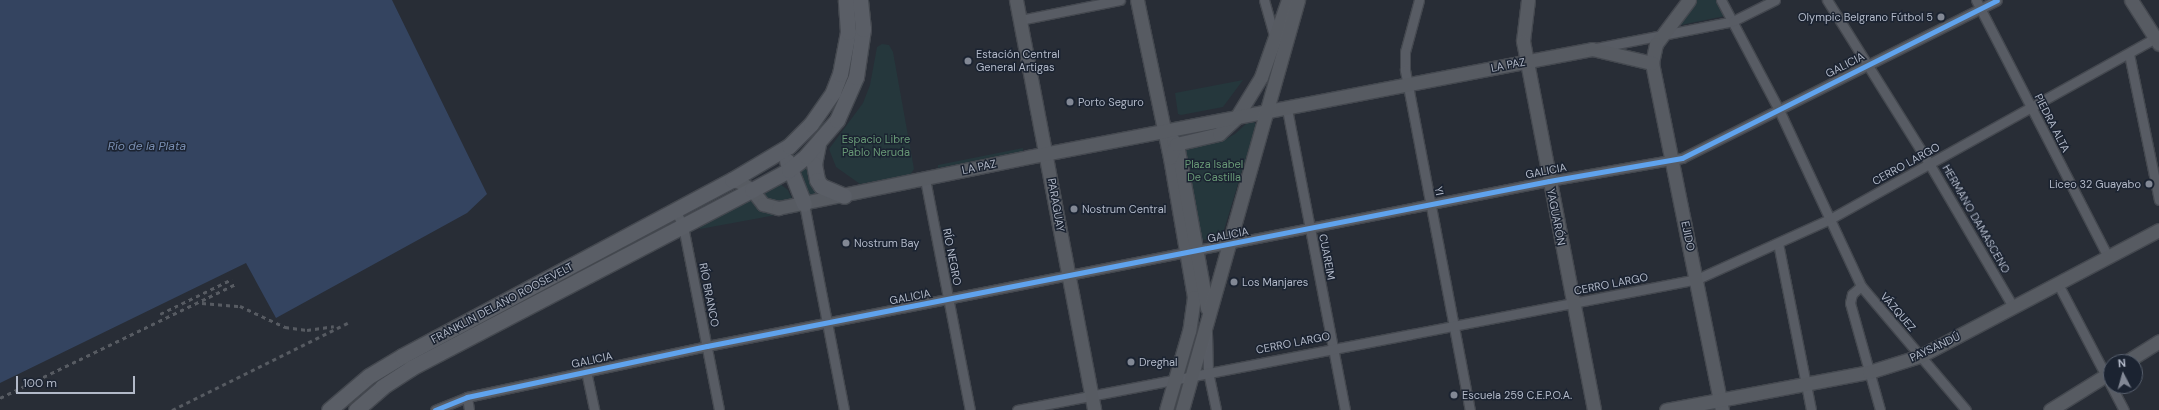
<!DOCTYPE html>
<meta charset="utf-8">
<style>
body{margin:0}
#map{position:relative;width:2159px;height:410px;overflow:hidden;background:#282d36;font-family:"DM Sans",sans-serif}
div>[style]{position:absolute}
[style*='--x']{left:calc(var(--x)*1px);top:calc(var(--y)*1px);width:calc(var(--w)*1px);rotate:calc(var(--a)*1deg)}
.green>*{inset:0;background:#25373c}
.water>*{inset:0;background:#344460}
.roads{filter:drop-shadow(1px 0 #44484f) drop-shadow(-1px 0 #44484f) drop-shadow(0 1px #44484f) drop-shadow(0 -1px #44484f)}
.street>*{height:9px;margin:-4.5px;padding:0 4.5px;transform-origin:4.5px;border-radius:4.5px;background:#585c64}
.secondary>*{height:13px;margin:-6.5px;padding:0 6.5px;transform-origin:6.5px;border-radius:6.5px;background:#575b62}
.primary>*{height:15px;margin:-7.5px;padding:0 7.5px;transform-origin:7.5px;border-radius:7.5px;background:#5a5e66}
.rail>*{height:2.5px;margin-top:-1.25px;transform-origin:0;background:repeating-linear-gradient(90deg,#575b62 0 4px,transparent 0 8px)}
.cycleway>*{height:5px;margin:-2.5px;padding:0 2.5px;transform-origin:2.5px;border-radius:2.5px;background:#60a3ed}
.dots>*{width:11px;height:11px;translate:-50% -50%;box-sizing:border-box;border:2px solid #1b2331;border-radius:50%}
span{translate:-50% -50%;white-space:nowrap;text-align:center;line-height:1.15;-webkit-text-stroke:3px #1b2331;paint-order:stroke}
.poi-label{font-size:11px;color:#b2b9c8}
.right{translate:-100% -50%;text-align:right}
.left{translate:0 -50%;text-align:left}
.street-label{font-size:11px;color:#b2b9c8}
.park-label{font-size:11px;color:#689976}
.water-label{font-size:12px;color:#798eb1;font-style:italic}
.north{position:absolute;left:2103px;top:354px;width:40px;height:40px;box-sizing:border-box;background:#1b2331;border:1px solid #575f6d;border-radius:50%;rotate:354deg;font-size:11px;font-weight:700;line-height:16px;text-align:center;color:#b2b9c8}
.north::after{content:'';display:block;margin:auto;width:14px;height:18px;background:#828895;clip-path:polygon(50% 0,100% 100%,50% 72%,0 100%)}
.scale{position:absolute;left:16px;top:376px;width:119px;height:18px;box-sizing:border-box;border:2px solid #b2b9c8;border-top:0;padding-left:5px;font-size:12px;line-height:14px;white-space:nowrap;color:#b2b9c8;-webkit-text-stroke:3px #1b2331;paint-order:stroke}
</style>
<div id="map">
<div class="green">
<i style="clip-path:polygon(1695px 0,1718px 0,1725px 16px,1681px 25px,1680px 21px)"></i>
<i style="clip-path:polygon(882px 44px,889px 45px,893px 52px,914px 169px,910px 175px,860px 184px,836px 167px,829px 149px,863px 103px,870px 85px,877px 47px)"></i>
<i style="clip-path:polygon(1243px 80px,1223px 107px,1181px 115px,1178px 114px,1175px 93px)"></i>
<i style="clip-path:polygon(1254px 121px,1256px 125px,1224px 230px,1213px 239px,1200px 240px,1183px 150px,1224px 140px,1235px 134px,1247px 123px)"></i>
<i style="clip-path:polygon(1023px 148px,1023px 152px,938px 168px,938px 165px)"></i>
<i style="clip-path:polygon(809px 164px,828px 195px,809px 198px,800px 173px)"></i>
<i style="clip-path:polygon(780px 184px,788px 190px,792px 199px,786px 203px,767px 200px,761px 192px)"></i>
<i style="clip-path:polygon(750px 199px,762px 210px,776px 215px,700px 229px,699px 227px)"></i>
</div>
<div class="water">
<i style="clip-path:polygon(0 0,392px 0,487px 194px,467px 213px,276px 318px,246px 263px,0 383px)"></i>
</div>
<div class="roads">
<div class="street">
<i style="--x:1264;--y:0;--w:41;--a:74.2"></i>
<i style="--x:1419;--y:0;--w:54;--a:105.1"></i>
<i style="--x:1405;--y:52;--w:18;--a:90"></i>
<i style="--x:1405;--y:70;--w:346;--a:79.2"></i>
<i style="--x:1721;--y:0;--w:124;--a:62.2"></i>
<i style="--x:1779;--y:110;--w:194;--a:65"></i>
<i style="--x:1861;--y:286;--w:162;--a:49.7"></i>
<i style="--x:1827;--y:0;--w:195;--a:58"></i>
<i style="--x:1930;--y:165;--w:166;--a:59.6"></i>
<i style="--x:1976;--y:0;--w:289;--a:62.8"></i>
<i style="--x:1020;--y:20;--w:102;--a:-11.3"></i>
<i style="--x:1596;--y:48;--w:140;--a:-11.1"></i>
<i style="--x:1733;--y:21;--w:47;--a:-26.6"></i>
<i style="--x:2129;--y:54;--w:149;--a:78.4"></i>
<i style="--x:1287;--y:109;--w:307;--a:79.1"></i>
<i style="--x:925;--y:179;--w:235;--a:79"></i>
<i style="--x:804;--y:204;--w:210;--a:79"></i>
<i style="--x:675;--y:210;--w:18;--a:63"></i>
<i style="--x:683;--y:226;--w:187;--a:78.9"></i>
<i style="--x:1778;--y:243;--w:170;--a:78.8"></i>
<i style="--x:2058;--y:284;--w:142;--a:62.4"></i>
<i style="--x:1861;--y:286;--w:12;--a:138"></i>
<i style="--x:1852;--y:294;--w:9;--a:103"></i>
<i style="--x:1850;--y:303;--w:111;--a:74.3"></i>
<i style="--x:1207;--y:332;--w:40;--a:88.6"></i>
<i style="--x:1208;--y:372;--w:39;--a:78"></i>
<i style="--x:586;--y:371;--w:40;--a:78"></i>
<i style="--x:467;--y:397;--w:13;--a:81"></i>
<i style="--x:435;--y:410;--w:35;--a:-22"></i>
<i style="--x:467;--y:397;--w:245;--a:-12"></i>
<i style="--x:707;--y:346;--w:858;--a:-11.09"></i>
<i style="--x:1549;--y:181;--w:135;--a:-9.8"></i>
<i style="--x:1682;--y:158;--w:352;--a:-26.6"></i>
<i style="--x:1017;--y:410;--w:693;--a:-10.9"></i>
<i style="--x:1697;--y:279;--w:146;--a:-24.3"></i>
<i style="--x:1830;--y:219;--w:376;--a:-29.1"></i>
</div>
<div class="secondary">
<i style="--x:1016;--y:0;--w:417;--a:79.2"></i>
<i style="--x:1137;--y:0;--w:161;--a:78.2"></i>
<i style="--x:1170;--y:158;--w:141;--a:80.2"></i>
<i style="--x:1194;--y:297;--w:34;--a:98"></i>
<i style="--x:1189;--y:331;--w:82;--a:106.2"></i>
<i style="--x:1528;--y:0;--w:41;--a:97"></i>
<i style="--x:1523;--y:41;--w:376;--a:79.1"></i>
<i style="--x:1689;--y:0;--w:55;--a:126.9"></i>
<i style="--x:1656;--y:44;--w:19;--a:102"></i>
<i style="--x:1652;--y:63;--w:354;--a:78.6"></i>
<i style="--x:2131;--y:0;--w:52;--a:57.5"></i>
<i style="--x:1173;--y:140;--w:11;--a:63"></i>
<i style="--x:1178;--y:150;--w:161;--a:79.6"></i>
<i style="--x:1170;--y:158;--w:15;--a:-67"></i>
<i style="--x:1176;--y:144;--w:44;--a:-13.1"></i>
<i style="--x:1219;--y:134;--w:23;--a:-43"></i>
<i style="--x:1236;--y:118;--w:48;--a:-58.6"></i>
<i style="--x:1261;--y:77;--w:82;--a:-70.7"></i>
<i style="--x:732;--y:180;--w:8;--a:14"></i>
<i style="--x:740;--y:182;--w:14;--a:34"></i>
<i style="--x:752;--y:190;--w:18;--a:52"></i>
<i style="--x:763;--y:204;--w:16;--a:15"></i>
<i style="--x:778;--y:208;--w:255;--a:-11.5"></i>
<i style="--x:1028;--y:157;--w:574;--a:-10.84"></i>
<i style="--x:1592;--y:49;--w:62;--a:13.1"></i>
<i style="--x:2126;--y:362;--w:39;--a:-32"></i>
<i style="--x:1182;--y:410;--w:426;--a:-74.2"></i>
<i style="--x:1666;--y:410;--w:207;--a:-10.6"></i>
<i style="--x:1869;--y:372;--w:53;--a:-17.4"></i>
<i style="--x:1920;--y:356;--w:270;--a:-27.8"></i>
<i style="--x:2050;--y:410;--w:72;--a:-31.9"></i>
</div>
<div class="primary">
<i style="--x:818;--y:144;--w:20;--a:101"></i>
<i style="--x:814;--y:164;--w:16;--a:79"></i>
<i style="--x:817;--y:180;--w:7;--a:56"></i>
<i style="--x:821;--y:186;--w:25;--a:23"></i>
<i style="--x:787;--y:161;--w:46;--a:68.4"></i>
<i style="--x:329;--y:410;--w:52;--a:-40.4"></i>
<i style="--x:369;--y:376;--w:39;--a:-31"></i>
<i style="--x:402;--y:356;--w:374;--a:-28.1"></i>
<i style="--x:732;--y:180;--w:66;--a:-30.8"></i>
<i style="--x:789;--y:146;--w:31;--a:-45"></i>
<i style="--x:811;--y:124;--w:39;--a:-55"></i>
<i style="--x:833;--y:92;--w:19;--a:-69"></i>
<i style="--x:840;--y:74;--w:43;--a:-79.2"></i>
<i style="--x:848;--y:32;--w:32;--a:-94"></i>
<i style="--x:356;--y:410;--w:35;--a:-41"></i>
<i style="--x:382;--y:387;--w:35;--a:-33"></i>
<i style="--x:411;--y:368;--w:385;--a:-27.6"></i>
<i style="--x:752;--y:190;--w:42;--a:-28.4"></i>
<i style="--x:789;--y:170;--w:22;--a:-39"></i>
<i style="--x:806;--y:156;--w:48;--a:-49.3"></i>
<i style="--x:837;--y:120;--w:47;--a:-66.2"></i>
<i style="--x:856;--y:77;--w:49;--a:-81.7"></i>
<i style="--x:863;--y:29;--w:29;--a:-96"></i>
</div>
</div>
<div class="rail">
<i style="--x:202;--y:303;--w:38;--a:5"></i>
<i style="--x:240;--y:306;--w:50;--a:25"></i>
<i style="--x:285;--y:327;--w:22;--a:8"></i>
<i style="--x:307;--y:330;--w:27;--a:-8"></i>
<i style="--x:160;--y:314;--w:80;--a:-25.9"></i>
<i style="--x:0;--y:398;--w:262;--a:-25.8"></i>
<i style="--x:172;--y:410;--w:200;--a:-26.4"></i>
</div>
<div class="cycleway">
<i style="--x:435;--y:410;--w:35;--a:-22"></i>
<i style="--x:467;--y:397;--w:245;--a:-12"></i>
<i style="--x:707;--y:346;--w:858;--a:-11.09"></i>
<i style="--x:1549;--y:181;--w:135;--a:-9.8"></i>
<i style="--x:1682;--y:158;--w:352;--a:-26.6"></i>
</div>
<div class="dots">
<i style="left:1941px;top:17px;background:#828895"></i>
<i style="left:968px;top:61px;background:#828895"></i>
<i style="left:1070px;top:102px;background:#828895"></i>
<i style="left:2149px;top:184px;background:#828895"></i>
<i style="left:1074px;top:209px;background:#828895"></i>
<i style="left:846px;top:243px;background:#828895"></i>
<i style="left:1234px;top:282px;background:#828895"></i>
<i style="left:1131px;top:362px;background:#828895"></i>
<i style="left:1454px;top:395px;background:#828895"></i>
</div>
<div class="poi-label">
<span class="right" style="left:1933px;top:17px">Olympic Belgrano Fútbol 5</span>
<span class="left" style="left:976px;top:61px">Estación Central<br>General Artigas</span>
<span class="left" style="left:1078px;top:102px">Porto Seguro</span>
<span class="right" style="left:2141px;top:184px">Liceo 32 Guayabo</span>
<span class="left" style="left:1082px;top:209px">Nostrum Central</span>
<span class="left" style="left:854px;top:243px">Nostrum Bay</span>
<span class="left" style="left:1242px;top:282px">Los Manjares</span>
<span class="left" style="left:1139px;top:362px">Dreghal</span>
<span class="left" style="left:1462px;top:395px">Escuela 259 C.E.P.O.A.</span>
</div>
<div class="street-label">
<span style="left:1508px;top:65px;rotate:-11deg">LA PAZ</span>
<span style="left:1845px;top:65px;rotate:-27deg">GALICIA</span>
<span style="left:2052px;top:123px;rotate:63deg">PIEDRA ALTA</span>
<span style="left:1906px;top:164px;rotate:-29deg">CERRO LARGO</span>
<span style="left:979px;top:167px;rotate:-12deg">LA PAZ</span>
<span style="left:1546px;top:171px;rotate:-11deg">GALICIA</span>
<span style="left:1439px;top:191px;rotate:79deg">YI</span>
<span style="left:1056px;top:205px;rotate:80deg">PARAGUAY</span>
<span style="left:1556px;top:217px;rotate:79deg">YAGUARÓN</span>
<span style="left:1976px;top:219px;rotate:60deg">HERMANO DAMASCENO</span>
<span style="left:1228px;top:235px;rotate:-11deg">GALICIA</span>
<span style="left:1688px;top:236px;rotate:78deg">EJIDO</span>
<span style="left:952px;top:257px;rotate:79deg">RÍO NEGRO</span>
<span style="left:1327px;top:257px;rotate:79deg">CUAREIM</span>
<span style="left:1611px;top:284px;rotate:-11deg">CERRO LARGO</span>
<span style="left:709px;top:295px;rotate:79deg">RÍO BRANCO</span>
<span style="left:910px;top:297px;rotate:-11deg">GALICIA</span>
<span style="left:502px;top:303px;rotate:-28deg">FRANKLIN DELANO ROOSEVELT</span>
<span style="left:1898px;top:312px;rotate:49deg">VÁZQUEZ</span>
<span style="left:1293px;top:343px;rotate:-11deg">CERRO LARGO</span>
<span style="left:1935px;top:347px;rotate:-25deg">PAYSANDÚ</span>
<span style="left:592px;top:360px;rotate:-12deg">GALICIA</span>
</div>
<div class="park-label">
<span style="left:876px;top:146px">Espacio Libre<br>Pablo Neruda</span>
<span style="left:1214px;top:171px">Plaza Isabel<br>De Castilla</span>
</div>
<div class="water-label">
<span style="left:147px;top:147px">Río de la Plata</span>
</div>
<div class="north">N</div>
<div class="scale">100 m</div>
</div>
